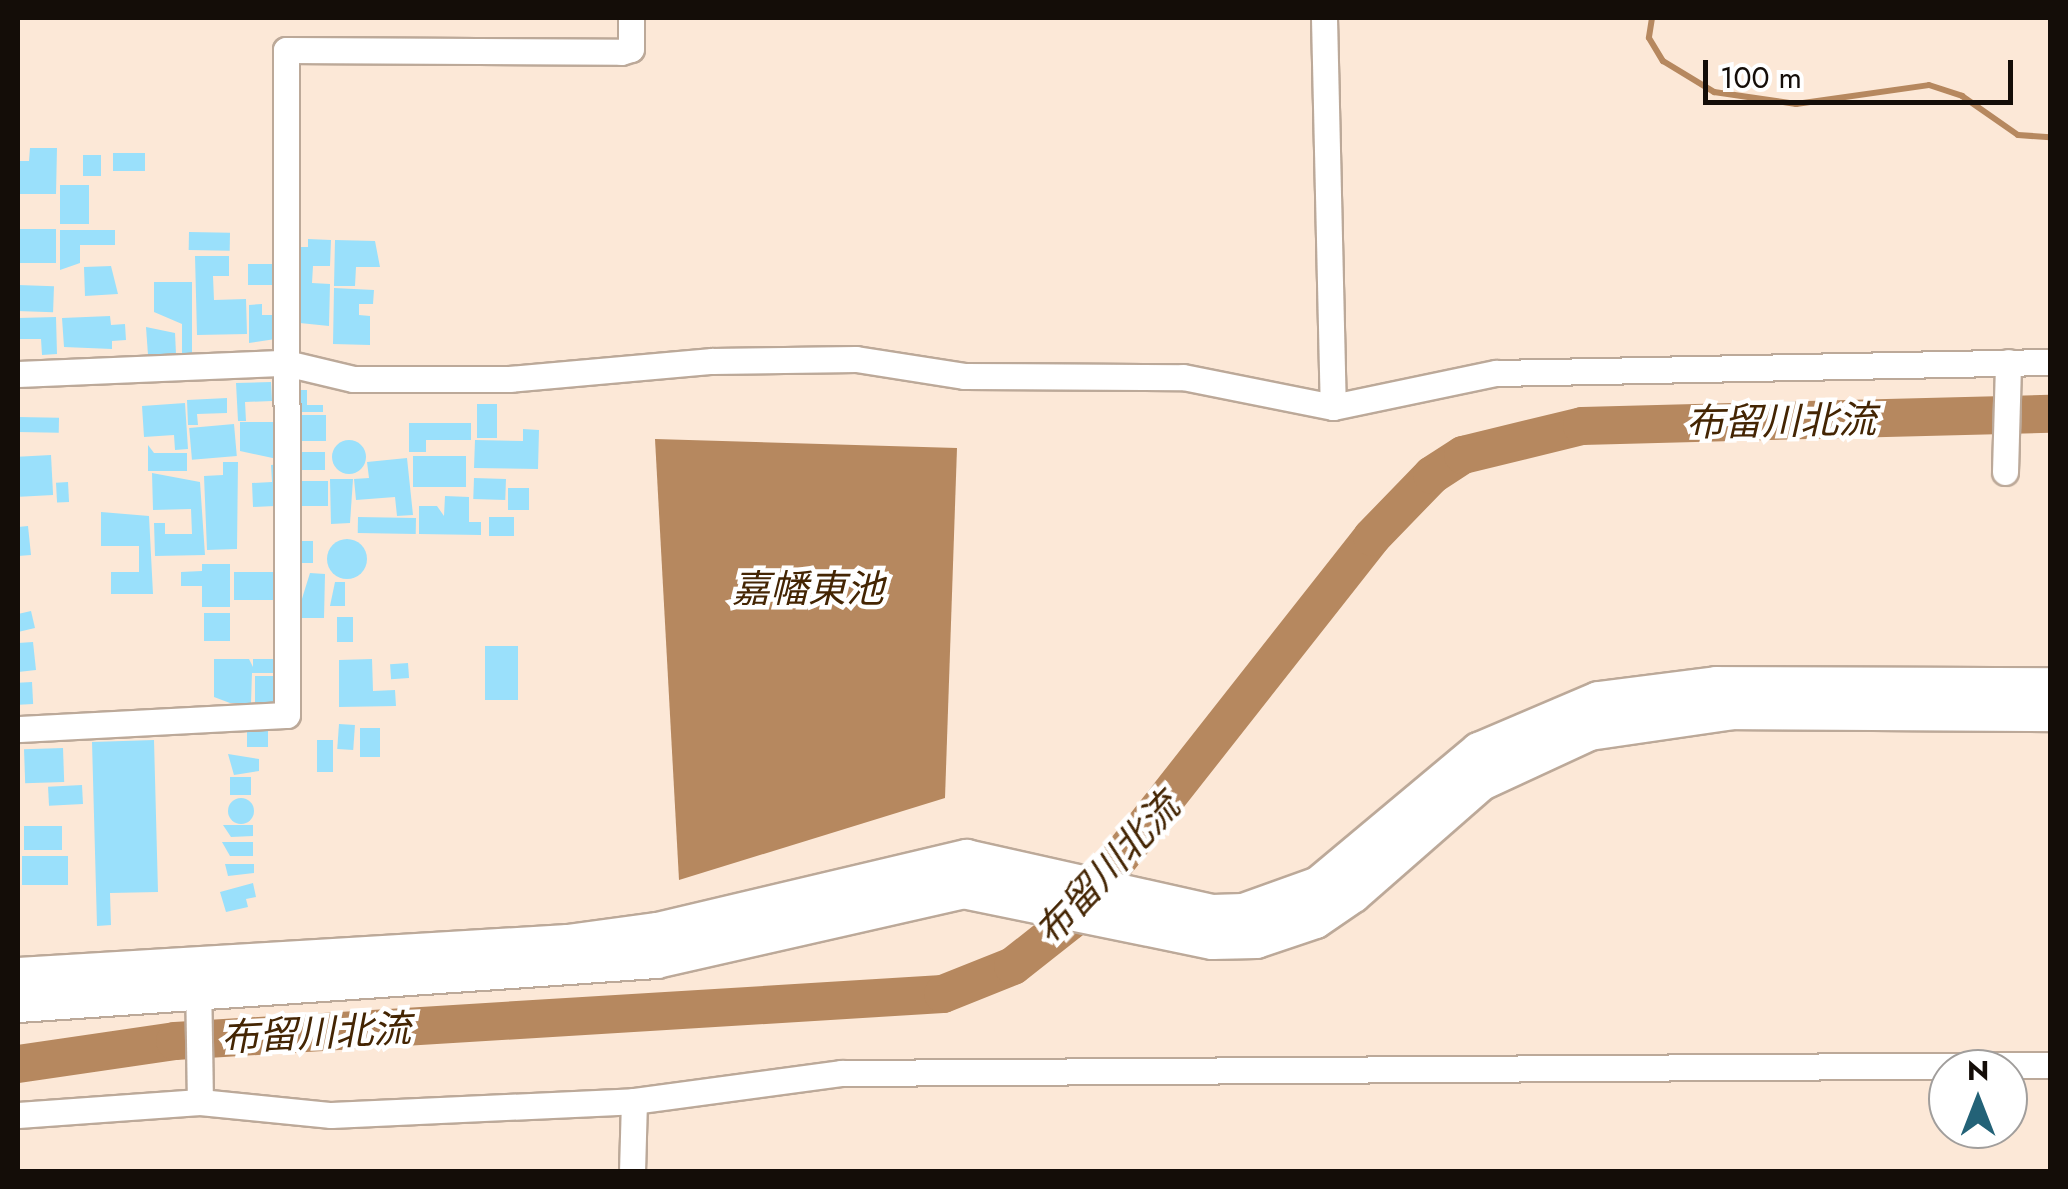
<!DOCTYPE html>
<meta charset="utf-8">
<style>
body{margin:0}
#map{position:relative;width:2068px;height:1189px;overflow:hidden;background:#fce8d7;font-family:Jost,"Noto Sans JP",sans-serif}
div>[style]{position:absolute}
[style*='--x']{left:calc(var(--x)*1px);top:calc(var(--y)*1px);width:calc(var(--w)*1px);rotate:calc(var(--a)*1deg)}
.water>*{inset:0;background:#b6885f}
.stream>*{height:6px;margin:-3px;padding:0 3px;transform-origin:3px;border-radius:3px;background:#b6885f}
.river>*{height:38px;margin:-19px;padding:0 19px;transform-origin:19px;border-radius:19px;background:#b6885f}
.building>*{inset:0;background:#9ae0fb;transform-origin:0 0}
.round{border-radius:50%}
.roads{filter:drop-shadow(2px 0 #bca999) drop-shadow(-2px 0 #bca999) drop-shadow(0 2px #bca999) drop-shadow(0 -2px #bca999)}
.street>*{height:25px;margin:-12.5px;padding:0 12.5px;transform-origin:12.5px;border-radius:12.5px;background:#fff}
.secondary>*{height:35px;margin:-17.5px;padding:0 17.5px;transform-origin:17.5px;border-radius:17.5px;background:#fff}
span{translate:-50% -50%;white-space:nowrap;text-align:center;line-height:1.15;-webkit-text-stroke:9px #fff;paint-order:stroke}
.water-label{font-size:38px;color:#442503;font-style:italic}
.frame{position:absolute;inset:0;border:20px solid #140d08;pointer-events:none}
.north{position:absolute;left:1928px;top:1049px;width:100px;height:100px;box-sizing:border-box;background:#fff;border:2px solid #a19e9c;border-radius:50%;rotate:0deg;font-size:28px;font-weight:700;line-height:40px;text-align:center;color:#140d08}
.north::after{content:'';display:block;margin:auto;width:35px;height:45px;background:#236277;clip-path:polygon(50% 0,100% 100%,50% 72%,0 100%)}
.scale{position:absolute;left:1703px;top:60px;width:310px;height:45px;box-sizing:border-box;border:5px solid #140d08;border-top:0;padding-left:12px;font-size:30px;line-height:35px;white-space:nowrap;color:#140d08;-webkit-text-stroke:8px #fff;paint-order:stroke}
</style>
<div id="map">
<div class="water">
<i style="clip-path:polygon(655px 439px,957px 448px,945px 798px,679px 880px)"></i>
</div>
<div class="stream">
<i style="--x:1652;--y:18;--w:20;--a:99"></i>
<i style="--x:1649;--y:38;--w:27;--a:59"></i>
<i style="--x:1663;--y:61;--w:60;--a:31.3"></i>
<i style="--x:1714;--y:92;--w:83;--a:8.3"></i>
<i style="--x:1796;--y:104;--w:134;--a:-8.1"></i>
<i style="--x:1929;--y:85;--w:35;--a:18"></i>
<i style="--x:1962;--y:96;--w:68;--a:34.9"></i>
<i style="--x:2018;--y:135;--w:32;--a:4"></i>
</div>
<div class="river">
<i style="--x:18;--y:1064;--w:159;--a:-8.3"></i>
<i style="--x:175;--y:1041;--w:769;--a:-3.5"></i>
<i style="--x:943;--y:994;--w:75;--a:-21.8"></i>
<i style="--x:1013;--y:966;--w:73;--a:-38.3"></i>
<i style="--x:1070;--y:921;--w:489;--a:-51.8"></i>
<i style="--x:1372;--y:537;--w:86;--a:-45.9"></i>
<i style="--x:1432;--y:475;--w:37;--a:-33"></i>
<i style="--x:1463;--y:455;--w:122;--a:-13.7"></i>
<i style="--x:1582;--y:426;--w:468;--a:-1.5"></i>
</div>
<div class="building">
<i style="clip-path:polygon(30px 148px,57px 148px,56px 194px,18px 194px,18px 161px,29px 161px)"></i>
<i style="left:113px;top:153px;width:32px;height:18px"></i>
<i style="left:83px;top:155px;width:18px;height:21px"></i>
<i style="left:60px;top:185px;width:29px;height:39px"></i>
<i style="left:18px;top:229px;width:38px;height:34px"></i>
<i style="clip-path:polygon(60px 230px,115px 230px,115px 245px,80px 245px,80px 263px,60px 270px)"></i>
<i style="left:189px;top:232px;width:41px;height:18px;rotate:1deg"></i>
<i style="clip-path:polygon(308px 239px,331px 240px,330px 266px,313px 266px,312px 283px,330px 284px,329px 326px,290px 322px,291px 247px,308px 247px)"></i>
<i style="clip-path:polygon(335px 240px,375px 241px,380px 267px,356px 267px,355px 286px,334px 286px)"></i>
<i style="clip-path:polygon(195px 256px,229px 256px,229px 276px,213px 276px,214px 300px,246px 299px,247px 334px,197px 335px)"></i>
<i style="left:248px;top:264px;width:34px;height:21px"></i>
<i style="clip-path:polygon(111px 266px,118px 294px,85px 296px,84px 267px)"></i>
<i style="clip-path:polygon(154px 282px,192px 282px,192px 358px,182px 358px,182px 324px,154px 312px)"></i>
<i style="left:18px;top:285px;width:36px;height:26px;rotate:2deg"></i>
<i style="clip-path:polygon(334px 288px,374px 290px,373px 304px,359px 304px,359px 315px,370px 316px,370px 345px,333px 344px)"></i>
<i style="clip-path:polygon(262px 304px,262px 315px,281px 315px,282px 338px,249px 343px,249px 305px)"></i>
<i style="clip-path:polygon(110px 316px,111px 325px,125px 324px,126px 340px,112px 341px,112px 349px,64px 347px,62px 318px)"></i>
<i style="clip-path:polygon(56px 317px,57px 354px,42px 355px,41px 339px,18px 339px,18px 318px)"></i>
<i style="clip-path:polygon(146px 327px,175px 333px,176px 354px,148px 355px)"></i>
<i style="clip-path:polygon(271px 382px,272px 401px,245px 402px,246px 421px,238px 421px,236px 383px)"></i>
<i style="clip-path:polygon(293px 390px,307px 390px,307px 405px,323px 405px,323px 412px,293px 412px)"></i>
<i style="clip-path:polygon(227px 398px,227px 413px,197px 414px,198px 425px,188px 425px,187px 400px)"></i>
<i style="clip-path:polygon(185px 403px,188px 449px,175px 450px,174px 435px,144px 437px,142px 406px)"></i>
<i style="left:477px;top:404px;width:20px;height:34px"></i>
<i style="left:288px;top:415px;width:38px;height:26px"></i>
<i style="left:18px;top:417px;width:41px;height:15px;rotate:1deg"></i>
<i style="clip-path:polygon(240px 422px,282px 422px,282px 460px,240px 451px)"></i>
<i style="clip-path:polygon(409px 423px,471px 423px,471px 440px,426px 440px,426px 452px,409px 452px)"></i>
<i style="left:234px;top:424px;width:32px;height:45px;rotate:85deg"></i>
<i style="clip-path:polygon(523px 429px,539px 430px,538px 469px,474px 468px,475px 440px,523px 441px)"></i>
<i class="round" style="left:332px;top:440px;width:34px;height:34px"></i>
<i style="clip-path:polygon(148px 445px,154px 453px,187px 453px,187px 471px,148px 471px)"></i>
<i style="left:325px;top:452px;width:18px;height:29px;rotate:90deg"></i>
<i style="left:51px;top:455px;width:40px;height:33px;rotate:87deg"></i>
<i style="left:413px;top:456px;width:53px;height:31px"></i>
<i style="clip-path:polygon(407px 458px,413px 515px,397px 516px,395px 497px,356px 500px,354px 479px,369px 478px,367px 462px)"></i>
<i style="clip-path:polygon(223px 462px,238px 462px,237px 549px,207px 550px,204px 476px,223px 475px)"></i>
<i style="clip-path:polygon(283px 464px,275px 506px,253px 507px,252px 483px,272px 482px,271px 465px)"></i>
<i style="clip-path:polygon(152px 473px,200px 482px,205px 555px,155px 556px,154px 523px,165px 523px,165px 534px,192px 534px,191px 509px,153px 510px)"></i>
<i style="left:474px;top:478px;width:32px;height:21px;rotate:2deg"></i>
<i style="clip-path:polygon(330px 479px,353px 479px,350px 523px,331px 524px)"></i>
<i style="left:328px;top:481px;width:25px;height:34px;rotate:90deg"></i>
<i style="left:68px;top:482px;width:20px;height:12px;rotate:87deg"></i>
<i style="left:508px;top:488px;width:21px;height:22px"></i>
<i style="clip-path:polygon(445px 496px,469px 497px,469px 522px,481px 522px,481px 535px,419px 534px,419px 506px,437px 506px,444px 516px)"></i>
<i style="clip-path:polygon(101px 512px,149px 516px,153px 594px,111px 594px,111px 572px,139px 572px,139px 546px,101px 546px)"></i>
<i style="left:358px;top:517px;width:58px;height:16px;rotate:1deg"></i>
<i style="left:489px;top:517px;width:25px;height:19px"></i>
<i style="clip-path:polygon(28px 526px,31px 555px,18px 556px,18px 527px)"></i>
<i class="round" style="left:327px;top:539px;width:40px;height:40px"></i>
<i style="left:293px;top:541px;width:20px;height:22px"></i>
<i style="clip-path:polygon(202px 564px,230px 564px,230px 607px,202px 607px,202px 586px,181px 586px,181px 572px,202px 571px)"></i>
<i style="left:280px;top:572px;width:28px;height:46px;rotate:90deg"></i>
<i style="clip-path:polygon(310px 573px,325px 574px,324px 618px,296px 618px)"></i>
<i style="clip-path:polygon(335px 582px,345px 582px,345px 606px,330px 606px)"></i>
<i style="clip-path:polygon(31px 611px,35px 628px,18px 632px,18px 614px)"></i>
<i style="left:204px;top:613px;width:26px;height:28px"></i>
<i style="left:353px;top:617px;width:25px;height:16px;rotate:90deg"></i>
<i style="clip-path:polygon(33px 642px,36px 670px,18px 672px,18px 643px)"></i>
<i style="left:485px;top:646px;width:33px;height:54px"></i>
<i style="clip-path:polygon(214px 659px,249px 659px,253px 667px,253px 659px,281px 659px,281px 673px,252px 673px,251px 703px,230px 703px,214px 697px)"></i>
<i style="clip-path:polygon(372px 659px,373px 691px,395px 690px,396px 706px,339px 707px,339px 660px)"></i>
<i style="left:408px;top:663px;width:15px;height:18px;rotate:86deg"></i>
<i style="left:255px;top:676px;width:27px;height:29px"></i>
<i style="left:32px;top:682px;width:22px;height:14px;rotate:87deg"></i>
<i style="left:339px;top:724px;width:16px;height:25px;rotate:4deg"></i>
<i style="left:247px;top:727px;width:21px;height:20px"></i>
<i style="left:360px;top:728px;width:20px;height:29px"></i>
<i style="clip-path:polygon(154px 740px,158px 892px,110px 893px,111px 925px,97px 926px,92px 742px)"></i>
<i style="left:317px;top:740px;width:16px;height:32px"></i>
<i style="left:63px;top:748px;width:34px;height:39px;rotate:88deg"></i>
<i style="clip-path:polygon(228px 754px,259px 759px,259px 771px,234px 775px)"></i>
<i style="left:230px;top:777px;width:21px;height:18px"></i>
<i style="left:82px;top:785px;width:19px;height:34px;rotate:87deg"></i>
<i class="round" style="left:228px;top:798px;width:26px;height:26px"></i>
<i style="clip-path:polygon(223px 825px,253px 825px,253px 836px,231px 837px)"></i>
<i style="left:24px;top:826px;width:38px;height:24px"></i>
<i style="clip-path:polygon(222px 842px,253px 842px,253px 856px,230px 856px)"></i>
<i style="left:68px;top:856px;width:29px;height:46px;rotate:90deg"></i>
<i style="clip-path:polygon(225px 864px,254px 864px,254px 873px,228px 876px)"></i>
<i style="clip-path:polygon(253px 883px,256px 897px,246px 899px,248px 907px,226px 912px,220px 892px)"></i>
</div>
<div class="roads">
<div class="street">
<i style="--x:1324;--y:18;--w:389;--a:88.7"></i>
<i style="--x:18;--y:374;--w:268;--a:-2.4"></i>
<i style="--x:286;--y:363;--w:69;--a:13.4"></i>
<i style="--x:353;--y:379;--w:156;--a:0"></i>
<i style="--x:509;--y:379;--w:204;--a:-5.1"></i>
<i style="--x:712;--y:361;--w:144;--a:-0.8"></i>
<i style="--x:856;--y:359;--w:109;--a:8.9"></i>
<i style="--x:964;--y:376;--w:219;--a:0.3"></i>
<i style="--x:1183;--y:377;--w:153;--a:11.3"></i>
<i style="--x:1333;--y:407;--w:167;--a:-11.8"></i>
<i style="--x:1496;--y:373;--w:554;--a:-1.14"></i>
<i style="--x:2005;--y:472;--w:110;--a:-88.4"></i>
<i style="--x:18;--y:729;--w:269;--a:-3"></i>
<i style="--x:287;--y:715;--w:665;--a:-90.09"></i>
<i style="--x:286;--y:50;--w:335;--a:0.3"></i>
<i style="--x:621;--y:52;--w:10;--a:-17"></i>
<i style="--x:631;--y:49;--w:31;--a:-90"></i>
<i style="--x:198;--y:977;--w:125;--a:89.1"></i>
<i style="--x:18;--y:1115;--w:182;--a:-4.1"></i>
<i style="--x:200;--y:1102;--w:132;--a:5.7"></i>
<i style="--x:331;--y:1115;--w:303;--a:-2.6"></i>
<i style="--x:634;--y:1101;--w:209;--a:-7.7"></i>
<i style="--x:841;--y:1073;--w:1209;--a:-0.38"></i>
<i style="--x:632;--y:1172;--w:71;--a:-88.4"></i>
</div>
<div class="secondary">
<i style="--x:18;--y:975;--w:550;--a:-3.44"></i>
<i style="--x:567;--y:942;--w:91;--a:-7.6"></i>
<i style="--x:657;--y:930;--w:318;--a:-13.3"></i>
<i style="--x:966;--y:857;--w:252;--a:12.6"></i>
<i style="--x:1212;--y:912;--w:31;--a:-2"></i>
<i style="--x:1243;--y:911;--w:80;--a:-19.8"></i>
<i style="--x:1318;--y:884;--w:209;--a:-39.9"></i>
<i style="--x:1478;--y:750;--w:130;--a:-23"></i>
<i style="--x:1598;--y:699;--w:119;--a:-7.2"></i>
<i style="--x:1716;--y:684;--w:334;--a:0.2"></i>
<i style="--x:18;--y:1004;--w:640;--a:-3.95"></i>
<i style="--x:656;--y:960;--w:315;--a:-12.8"></i>
<i style="--x:963;--y:890;--w:254;--a:11.6"></i>
<i style="--x:1212;--y:941;--w:44;--a:-1.3"></i>
<i style="--x:1256;--y:940;--w:62;--a:-18.7"></i>
<i style="--x:1315;--y:920;--w:46;--a:-34.4"></i>
<i style="--x:1353;--y:894;--w:170;--a:-41.2"></i>
<i style="--x:1481;--y:782;--w:119;--a:-24.8"></i>
<i style="--x:1589;--y:732;--w:146;--a:-8.3"></i>
<i style="--x:1733;--y:711;--w:317;--a:0.4"></i>
</div>
</div>
<div class="water-label">
<span style="left:1781px;top:421px;rotate:-1deg">布留川北流</span>
<span style="left:808px;top:589px">嘉幡東池</span>
<span style="left:1107px;top:869px;rotate:-47deg">布留川北流</span>
<span style="left:316px;top:1033px;rotate:-3deg">布留川北流</span>
</div>
<div class="frame"></div>
<div class="north">N</div>
<div class="scale">100 m</div>
</div>
